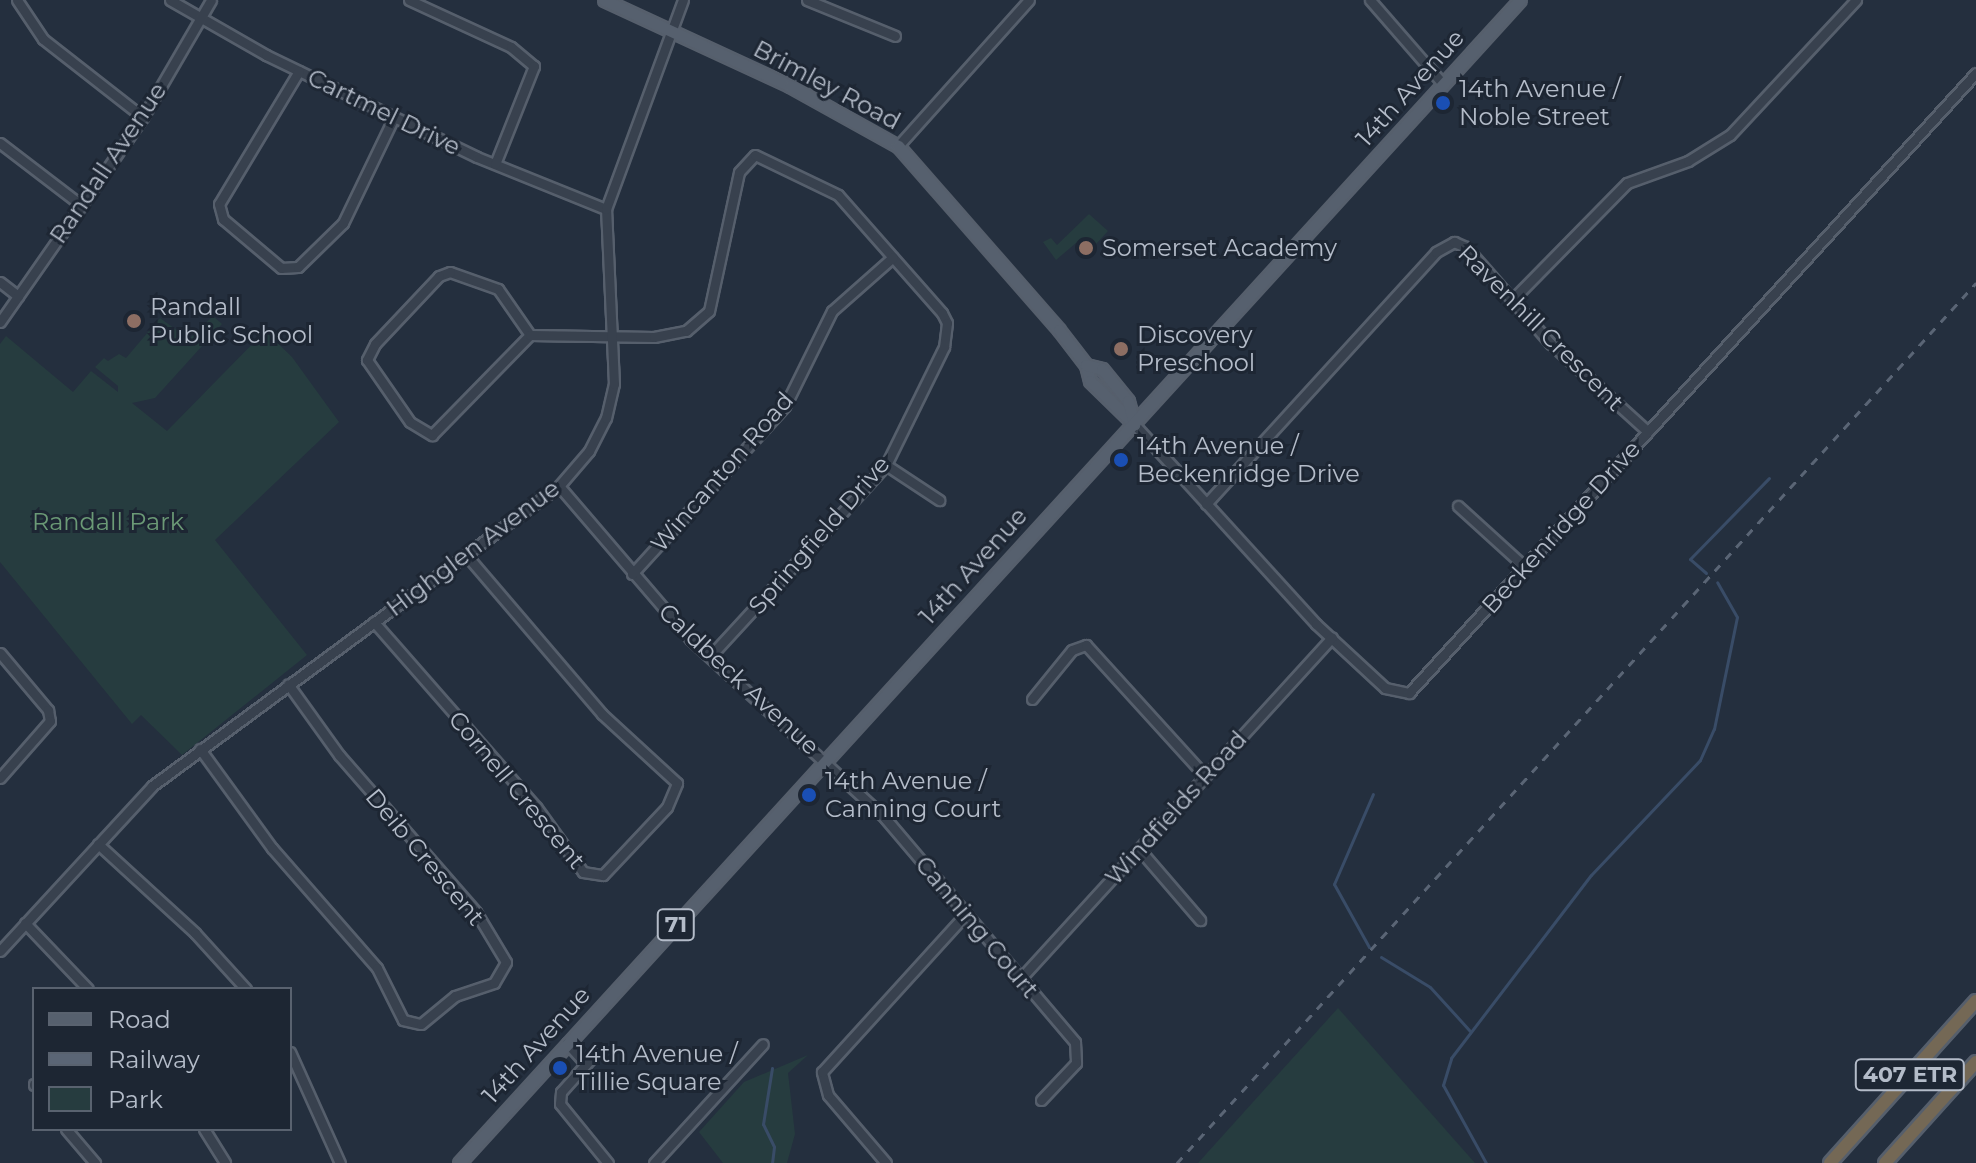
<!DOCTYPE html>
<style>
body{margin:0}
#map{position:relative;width:1976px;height:1163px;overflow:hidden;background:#242f3e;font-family:Montserrat,sans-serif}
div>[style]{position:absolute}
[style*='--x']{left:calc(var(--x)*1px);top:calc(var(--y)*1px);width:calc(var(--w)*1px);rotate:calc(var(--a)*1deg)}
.green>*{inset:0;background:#263c3f}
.stream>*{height:3px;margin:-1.5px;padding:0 1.5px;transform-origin:1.5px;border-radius:1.5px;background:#394c67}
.roads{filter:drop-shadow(2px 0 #565f6c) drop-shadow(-2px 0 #565f6c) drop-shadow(0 2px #565f6c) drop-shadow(0 -2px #565f6c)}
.minor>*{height:9px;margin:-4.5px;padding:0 4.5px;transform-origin:4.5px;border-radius:4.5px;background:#38414e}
.major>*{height:11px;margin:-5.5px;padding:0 5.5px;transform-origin:5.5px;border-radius:5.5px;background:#56606e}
.highway>*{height:12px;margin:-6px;padding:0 6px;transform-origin:6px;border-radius:6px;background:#746855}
.rail>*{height:3px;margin-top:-1.5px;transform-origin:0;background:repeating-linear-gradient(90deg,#5a6575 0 8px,transparent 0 16px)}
.dots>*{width:22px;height:22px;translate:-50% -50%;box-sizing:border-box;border:4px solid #1d2633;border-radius:50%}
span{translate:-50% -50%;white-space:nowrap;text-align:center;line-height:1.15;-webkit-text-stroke:6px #1d2633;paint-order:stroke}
.shield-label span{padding:2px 6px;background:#1d2633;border:2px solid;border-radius:6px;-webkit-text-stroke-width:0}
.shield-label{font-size:22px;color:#b4bcc9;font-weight:700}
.street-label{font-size:24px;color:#b4bcc9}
.poi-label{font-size:24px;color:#b4bcc9}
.left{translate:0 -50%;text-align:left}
.park-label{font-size:24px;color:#6b9a76}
.legend{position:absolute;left:32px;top:987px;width:260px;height:144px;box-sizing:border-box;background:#1d2633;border:2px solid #59626f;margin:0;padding:10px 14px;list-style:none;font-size:24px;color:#b4bcc9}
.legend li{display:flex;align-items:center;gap:16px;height:40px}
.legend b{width:40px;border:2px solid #59626f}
</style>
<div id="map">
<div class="green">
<i style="clip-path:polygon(1089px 214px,1108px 231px,1086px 255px,1076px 243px,1056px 260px,1043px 242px,1051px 238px,1057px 245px)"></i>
<i style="clip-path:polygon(213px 316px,222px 324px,155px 398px,132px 403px,167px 431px,265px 331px,292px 357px,339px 422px,215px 540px,307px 655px,182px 755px,141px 715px,132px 724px,0 562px,0 344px,6px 336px,73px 392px,91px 371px,118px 392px,118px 386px,95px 367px,104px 358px,108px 361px,119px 354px,126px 358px,160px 318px,189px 339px)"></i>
<i style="clip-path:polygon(1338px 1008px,1475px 1163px,1198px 1163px)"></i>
<i style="clip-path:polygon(808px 1055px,788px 1073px,795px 1134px,787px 1163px,723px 1163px,699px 1132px,744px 1082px)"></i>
</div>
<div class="stream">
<i style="--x:1706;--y:573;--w:21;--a:-139"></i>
<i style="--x:1690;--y:559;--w:113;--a:-45.7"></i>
<i style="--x:1369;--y:947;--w:72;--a:-119.1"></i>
<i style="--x:1334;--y:884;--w:98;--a:-66.6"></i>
<i style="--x:1381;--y:957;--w:57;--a:31.5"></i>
<i style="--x:1430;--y:987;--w:59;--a:47.7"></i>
<i style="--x:772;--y:1068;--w:57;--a:99.1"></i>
<i style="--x:763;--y:1124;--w:25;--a:64"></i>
<i style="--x:774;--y:1147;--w:16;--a:97"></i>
<i style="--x:1486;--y:1163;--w:89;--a:-118.9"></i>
<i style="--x:1443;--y:1085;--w:28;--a:-73"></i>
<i style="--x:1451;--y:1058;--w:230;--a:-52.6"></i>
<i style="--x:1591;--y:875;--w:158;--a:-46.5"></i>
<i style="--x:1700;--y:760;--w:34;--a:-66"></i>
<i style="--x:1714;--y:729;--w:114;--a:-78.4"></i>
<i style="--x:1737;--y:617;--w:40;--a:-119.7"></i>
</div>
<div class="roads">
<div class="minor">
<i style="--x:17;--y:0;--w:47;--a:56.3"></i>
<i style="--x:43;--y:39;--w:127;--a:38"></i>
<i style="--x:170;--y:0;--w:111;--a:29.8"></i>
<i style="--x:266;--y:55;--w:234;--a:25.8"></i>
<i style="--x:477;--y:157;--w:139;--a:22"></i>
<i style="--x:409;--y:0;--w:112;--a:24.7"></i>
<i style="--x:511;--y:47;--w:30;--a:40"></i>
<i style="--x:534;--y:66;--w:105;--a:111.7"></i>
<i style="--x:807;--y:0;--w:95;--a:22.2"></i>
<i style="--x:1370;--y:0;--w:111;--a:49"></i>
<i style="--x:299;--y:71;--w:155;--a:121"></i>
<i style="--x:219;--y:204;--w:16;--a:75"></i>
<i style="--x:223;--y:219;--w:76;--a:40.2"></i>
<i style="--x:281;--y:268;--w:17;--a:-3"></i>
<i style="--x:298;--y:267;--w:63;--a:-44.4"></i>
<i style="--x:343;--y:223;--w:118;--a:-64.3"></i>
<i style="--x:0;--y:143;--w:102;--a:37.4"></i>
<i style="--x:898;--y:146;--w:196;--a:-48.1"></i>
<i style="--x:0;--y:282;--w:23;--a:38"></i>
<i style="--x:1512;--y:300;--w:164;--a:-45.5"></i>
<i style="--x:1627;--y:183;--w:65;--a:-19.8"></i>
<i style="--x:1688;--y:161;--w:49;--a:-31.8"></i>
<i style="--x:1730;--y:135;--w:185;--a:-47"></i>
<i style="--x:0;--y:322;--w:250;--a:-55.1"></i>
<i style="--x:143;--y:117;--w:135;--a:-59.8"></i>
<i style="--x:530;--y:335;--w:56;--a:-124.8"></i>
<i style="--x:498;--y:289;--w:51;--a:-160.5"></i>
<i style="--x:450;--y:272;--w:12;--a:160"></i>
<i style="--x:439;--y:276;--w:93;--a:133.3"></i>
<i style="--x:375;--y:344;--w:18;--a:117"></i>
<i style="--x:367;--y:360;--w:75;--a:55.3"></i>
<i style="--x:410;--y:422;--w:26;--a:31"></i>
<i style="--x:432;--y:435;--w:140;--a:-45.6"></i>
<i style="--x:530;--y:335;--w:124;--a:0.9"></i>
<i style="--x:654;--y:337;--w:33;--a:-11"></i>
<i style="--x:686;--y:331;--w:30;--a:-41"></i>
<i style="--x:709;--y:311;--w:142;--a:-77.8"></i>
<i style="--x:739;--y:172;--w:23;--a:-47"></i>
<i style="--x:755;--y:155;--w:92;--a:25.7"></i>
<i style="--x:838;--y:195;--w:157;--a:48.6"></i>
<i style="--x:942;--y:313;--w:11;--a:63"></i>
<i style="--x:947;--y:323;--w:24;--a:97"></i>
<i style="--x:944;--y:347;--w:131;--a:116.2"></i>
<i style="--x:886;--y:465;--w:258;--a:132.6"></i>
<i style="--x:1134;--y:424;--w:270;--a:47.7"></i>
<i style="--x:1316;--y:624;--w:94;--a:42.8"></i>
<i style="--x:1385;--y:688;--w:25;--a:12"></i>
<i style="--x:1409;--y:693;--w:840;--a:-47.56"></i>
<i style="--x:886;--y:465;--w:64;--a:33.4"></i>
<i style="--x:559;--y:486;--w:203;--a:49.4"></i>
<i style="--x:691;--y:640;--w:263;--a:42.5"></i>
<i style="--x:885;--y:818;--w:294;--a:49.7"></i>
<i style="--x:1075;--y:1042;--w:21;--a:87"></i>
<i style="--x:1076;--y:1063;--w:51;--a:133.4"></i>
<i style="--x:1206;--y:504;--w:341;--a:-47.6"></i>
<i style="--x:1436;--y:252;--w:21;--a:-29"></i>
<i style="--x:1454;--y:242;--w:13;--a:23"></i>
<i style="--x:1466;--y:247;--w:128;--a:48.8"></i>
<i style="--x:1550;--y:343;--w:132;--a:42.2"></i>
<i style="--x:1458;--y:506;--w:91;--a:42.3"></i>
<i style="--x:632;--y:574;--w:227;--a:-47.7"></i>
<i style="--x:785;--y:406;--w:106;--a:-63.7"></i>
<i style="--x:832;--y:311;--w:81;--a:-41.5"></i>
<i style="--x:374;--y:622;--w:246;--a:48.8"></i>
<i style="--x:536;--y:807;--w:80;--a:54.1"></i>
<i style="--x:583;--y:872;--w:20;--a:9"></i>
<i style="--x:603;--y:875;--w:93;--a:-46.7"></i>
<i style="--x:667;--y:807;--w:26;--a:-67"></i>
<i style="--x:677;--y:783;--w:102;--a:-137.4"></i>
<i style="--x:602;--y:714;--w:208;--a:-130.5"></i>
<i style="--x:0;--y:653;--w:75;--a:49.9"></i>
<i style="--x:48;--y:710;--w:11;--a:80"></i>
<i style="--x:50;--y:721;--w:76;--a:131.3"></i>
<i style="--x:1032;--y:699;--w:63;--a:-50.8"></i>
<i style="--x:1072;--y:650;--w:15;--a:-20"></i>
<i style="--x:1086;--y:645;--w:177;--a:47.7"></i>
<i style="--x:200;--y:749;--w:122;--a:54"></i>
<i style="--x:272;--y:848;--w:159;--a:48.8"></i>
<i style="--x:377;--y:968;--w:58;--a:63.4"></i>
<i style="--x:403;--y:1020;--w:18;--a:13"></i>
<i style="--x:421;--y:1024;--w:44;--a:-39.5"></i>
<i style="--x:455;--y:996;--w:41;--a:-18.4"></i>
<i style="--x:494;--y:983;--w:24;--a:-60"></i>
<i style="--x:506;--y:962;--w:58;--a:-121"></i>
<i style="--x:476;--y:912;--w:208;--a:-131.1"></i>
<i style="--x:339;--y:755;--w:87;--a:-125.7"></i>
<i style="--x:98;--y:844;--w:132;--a:42.5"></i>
<i style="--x:195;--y:933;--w:76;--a:47.7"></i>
<i style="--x:1139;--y:849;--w:94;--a:49.3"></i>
<i style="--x:25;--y:923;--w:91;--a:46.3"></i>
<i style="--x:0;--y:951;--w:224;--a:-47.3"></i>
<i style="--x:152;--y:786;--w:506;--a:-36.39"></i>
<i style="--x:559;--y:486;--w:46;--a:-49.4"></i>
<i style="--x:589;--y:451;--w:37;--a:-63"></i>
<i style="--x:606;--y:418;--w:35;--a:-77"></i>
<i style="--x:614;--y:384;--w:175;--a:-92.6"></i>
<i style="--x:606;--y:209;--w:223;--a:-69.8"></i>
<i style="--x:1021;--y:978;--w:461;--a:-47.6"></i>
<i style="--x:567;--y:1043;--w:28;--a:48"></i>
<i style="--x:290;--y:1052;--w:122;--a:65.8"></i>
<i style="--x:595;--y:1054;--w:51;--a:131.8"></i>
<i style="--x:561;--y:1092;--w:12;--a:95"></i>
<i style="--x:560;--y:1104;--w:76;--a:50.9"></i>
<i style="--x:34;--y:1084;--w:1;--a:90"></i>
<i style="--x:66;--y:1129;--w:45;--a:49.5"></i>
<i style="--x:204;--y:1129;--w:40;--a:58"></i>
<i style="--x:654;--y:1163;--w:161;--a:-47.5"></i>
<i style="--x:886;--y:1163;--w:89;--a:-130.5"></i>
<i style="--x:828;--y:1095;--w:24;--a:-105"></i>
<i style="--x:822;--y:1072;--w:214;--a:-47.7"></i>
</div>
<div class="major">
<i style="--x:604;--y:0;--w:205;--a:24.8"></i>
<i style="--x:790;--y:86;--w:124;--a:29.1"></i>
<i style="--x:898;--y:146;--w:244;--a:48.8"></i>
<i style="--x:1059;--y:330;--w:44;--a:52.4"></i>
<i style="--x:1086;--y:365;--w:16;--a:76"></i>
<i style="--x:1090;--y:381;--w:62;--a:44.3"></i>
<i style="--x:1086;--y:365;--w:16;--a:14"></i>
<i style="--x:1102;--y:369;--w:41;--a:50.9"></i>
<i style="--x:1128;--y:401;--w:24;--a:75"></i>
<i style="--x:459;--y:1163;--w:1574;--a:-47.63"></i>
</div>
<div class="highway">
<i style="--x:1830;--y:1163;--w:218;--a:-48"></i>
<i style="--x:1885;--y:1163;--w:136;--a:-48"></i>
</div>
</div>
<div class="rail">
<i style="--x:1177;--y:1163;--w:1189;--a:-47.76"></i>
</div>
<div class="dots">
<i style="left:1443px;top:103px;background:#1a4fb4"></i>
<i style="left:1086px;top:248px;background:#8d6e63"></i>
<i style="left:134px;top:321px;background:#8d6e63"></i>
<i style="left:1121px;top:349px;background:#8d6e63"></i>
<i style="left:1121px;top:460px;background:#1a4fb4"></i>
<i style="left:809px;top:795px;background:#1a4fb4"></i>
<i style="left:560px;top:1068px;background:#1a4fb4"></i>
</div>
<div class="shield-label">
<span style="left:676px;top:925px">71</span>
<span style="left:1910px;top:1075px">407 ETR</span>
</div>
<div class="street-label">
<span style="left:827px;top:85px;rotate:28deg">Brimley Road</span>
<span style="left:1410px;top:88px;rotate:-48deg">14th Avenue</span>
<span style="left:384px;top:112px;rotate:26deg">Cartmel Drive</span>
<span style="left:108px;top:163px;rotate:-56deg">Randall Avenue</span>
<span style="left:1541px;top:328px;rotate:45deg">Ravenhill Crescent</span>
<span style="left:722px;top:472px;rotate:-49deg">Wincanton Road</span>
<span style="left:1561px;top:527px;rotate:-48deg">Beckenridge Drive</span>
<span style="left:819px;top:535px;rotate:-49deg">Springfield Drive</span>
<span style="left:473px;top:548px;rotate:-37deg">Highglen Avenue</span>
<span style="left:973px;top:566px;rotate:-48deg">14th Avenue</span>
<span style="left:739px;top:679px;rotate:43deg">Caldbeck Avenue</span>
<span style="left:517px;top:790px;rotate:50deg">Cornell Crescent</span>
<span style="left:1176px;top:808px;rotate:-48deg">Windfields Road</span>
<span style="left:425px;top:857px;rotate:50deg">Deib Crescent</span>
<span style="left:977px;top:927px;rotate:50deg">Canning Court</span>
<span style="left:536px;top:1045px;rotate:-48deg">14th Avenue</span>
</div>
<div class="poi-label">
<span class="left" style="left:1459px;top:103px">14th Avenue /<br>Noble Street</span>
<span class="left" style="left:1102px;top:248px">Somerset Academy</span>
<span class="left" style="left:150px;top:321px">Randall<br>Public School</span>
<span class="left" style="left:1137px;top:349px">Discovery<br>Preschool</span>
<span class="left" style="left:1137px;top:460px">14th Avenue /<br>Beckenridge Drive</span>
<span class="left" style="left:825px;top:795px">14th Avenue /<br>Canning Court</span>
<span class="left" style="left:576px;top:1068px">14th Avenue /<br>Tillie Square</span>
</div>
<div class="park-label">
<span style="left:108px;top:522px">Randall Park</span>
</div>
<ul class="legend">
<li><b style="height:10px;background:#56606e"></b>Road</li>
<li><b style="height:10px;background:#5a6575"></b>Railway</li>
<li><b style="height:22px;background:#263c3f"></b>Park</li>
</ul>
</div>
